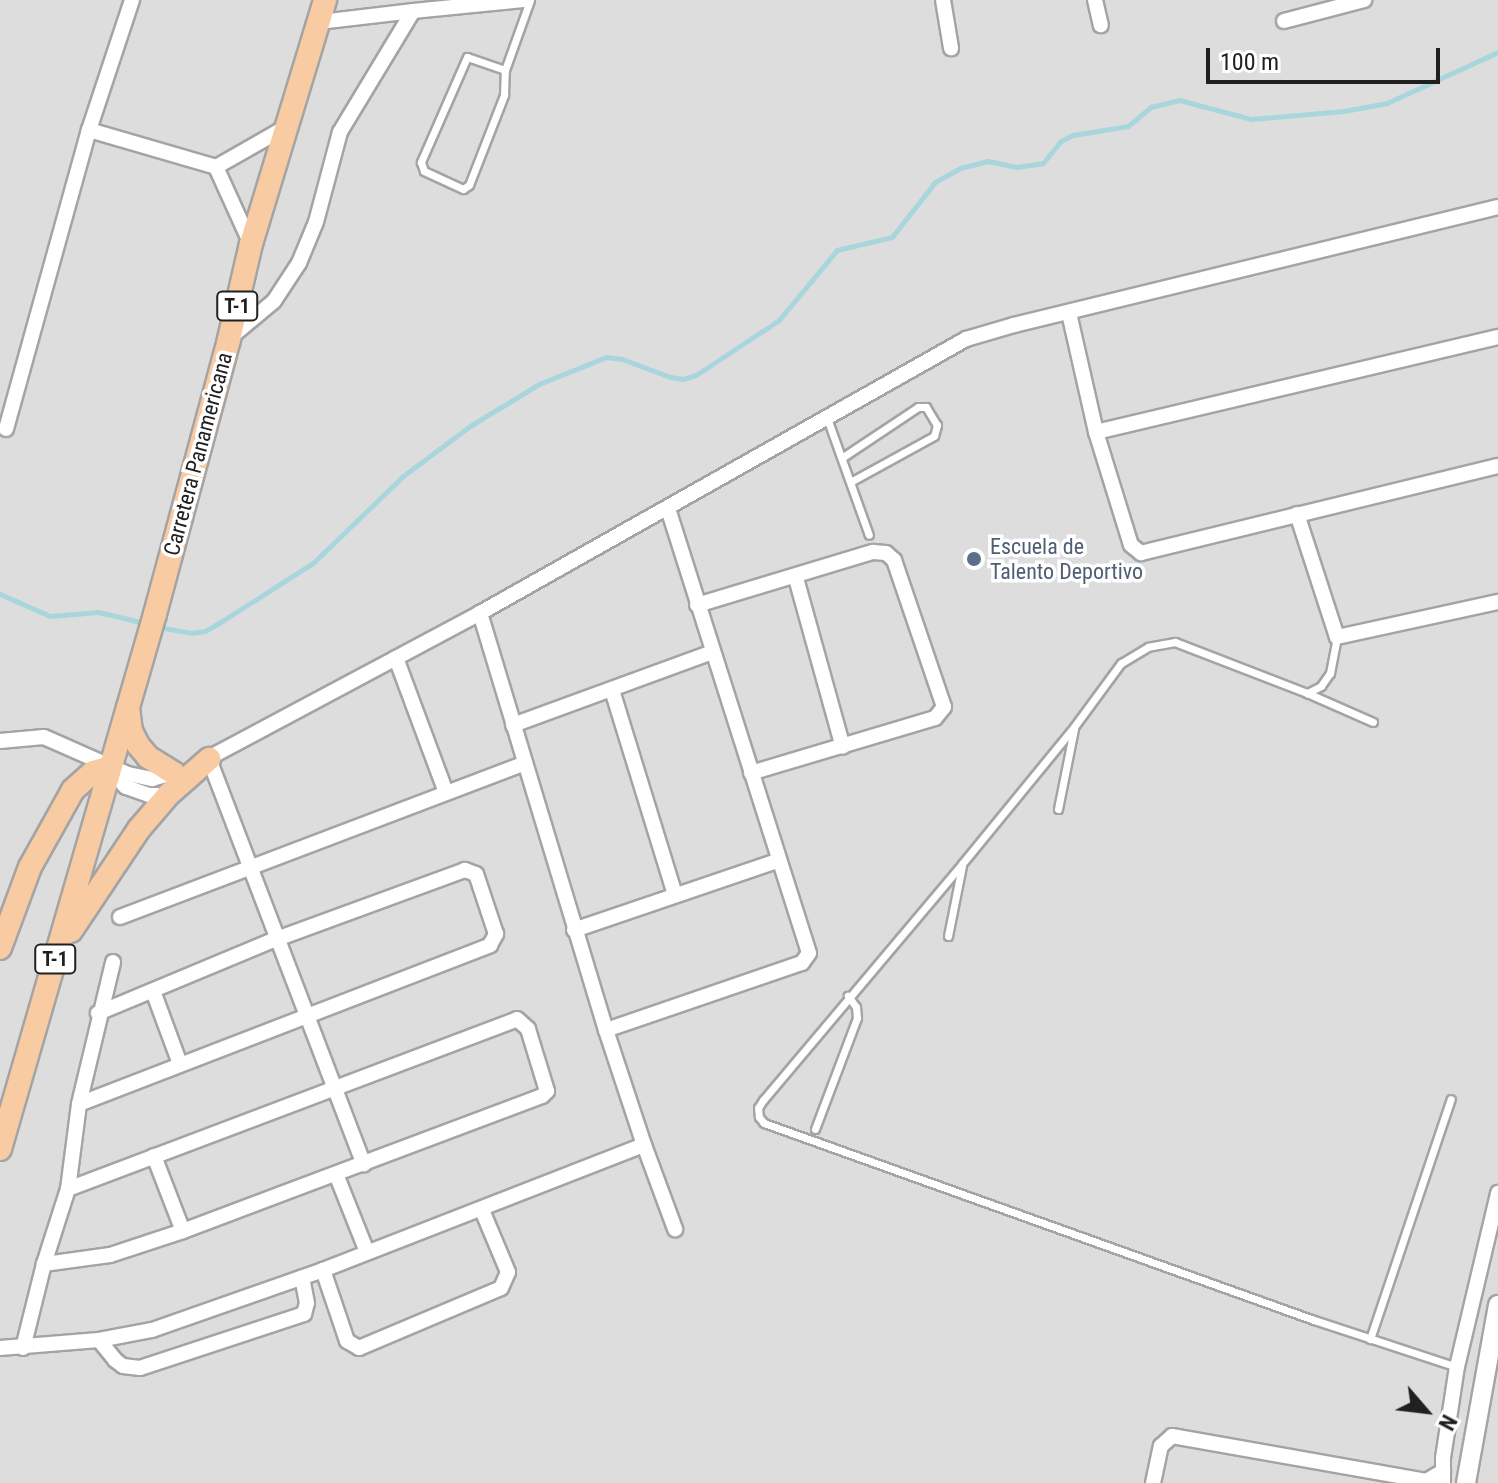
<!DOCTYPE html>
<style>
body{margin:0}
#map{position:relative;width:1498px;height:1483px;overflow:hidden;background:#f1ede7;font-family:"Roboto Condensed",sans-serif}
div>[style]{position:absolute}
[style*='--x']{left:calc(var(--x)*1px);top:calc(var(--y)*1px);width:calc(var(--w)*1px);rotate:calc(var(--a)*1deg)}
.residential>*{inset:0;background:#deddde;transform-origin:0 0}
.stream>*{height:5px;margin:-2.5px;padding:0 2.5px;transform-origin:2.5px;border-radius:2.5px;background:#a9d6dd}
.roads{filter:drop-shadow(2px 0 #a4a4a4) drop-shadow(-2px 0 #a4a4a4) drop-shadow(0 2px #a4a4a4) drop-shadow(0 -2px #a4a4a4)}
.service>*{height:7px;margin:-3.5px;padding:0 3.5px;transform-origin:3.5px;border-radius:3.5px;background:#fff}
.minor>*{height:14px;margin:-7px;padding:0 7px;transform-origin:7px;border-radius:7px;background:#fff}
.tertiary>*{height:18px;margin:-9px;padding:0 9px;transform-origin:9px;border-radius:9px;background:#fff}
.primary>*{height:22px;margin:-11px;padding:0 11px;transform-origin:11px;border-radius:11px;background:#f9cba3}
.dots>*{width:22px;height:22px;translate:-50% -50%;box-sizing:border-box;border:4px solid #fff;border-radius:50%}
span{translate:-50% -50%;white-space:nowrap;text-align:center;line-height:1.15;-webkit-text-stroke:7px #fff;paint-order:stroke}
.shield-label span{padding:2px 6px;background:#fff;border:2px solid;border-radius:6px;-webkit-text-stroke-width:0}
.shield-label{font-size:20px;color:#202020;font-weight:700}
.street-label{font-size:22px;color:#202020}
.service-label{font-size:22px;color:#4e5e75}
.left{translate:0 -50%;text-align:left}
.north{position:absolute;left:1386px;top:1371px;width:80px;height:80px;-webkit-text-stroke:6px #fff;paint-order:stroke;rotate:118deg;font-size:22px;font-weight:700;line-height:32px;text-align:center;color:#202020}
.north::after{content:'';display:block;margin:auto;width:28px;height:36px;background:#202020;clip-path:polygon(50% 0,100% 100%,50% 72%,0 100%)}
.scale{position:absolute;left:1206px;top:48px;width:234px;height:36px;box-sizing:border-box;border:4px solid #202020;border-top:0;padding-left:10px;font-size:24px;line-height:28px;white-space:nowrap;color:#202020;-webkit-text-stroke:6px #fff;paint-order:stroke}
</style>
<div id="map">
<div class="residential">
<i style="left:0;top:0;width:1498px;height:1483px"></i>
</div>
<div class="stream">
<i style="--x:0;--y:594;--w:55;--a:23.7"></i>
<i style="--x:50;--y:616;--w:48;--a:-4.8"></i>
<i style="--x:98;--y:612;--w:48;--a:13.2"></i>
<i style="--x:158;--y:627;--w:34;--a:10"></i>
<i style="--x:191;--y:633;--w:14;--a:-8"></i>
<i style="--x:205;--y:631;--w:20;--a:-30"></i>
<i style="--x:222;--y:621;--w:108;--a:-32.5"></i>
<i style="--x:313;--y:563;--w:125;--a:-44"></i>
<i style="--x:403;--y:476;--w:84;--a:-36.7"></i>
<i style="--x:470;--y:426;--w:81;--a:-31.3"></i>
<i style="--x:539;--y:384;--w:72;--a:-21.9"></i>
<i style="--x:606;--y:357;--w:16;--a:7"></i>
<i style="--x:622;--y:359;--w:51;--a:20.6"></i>
<i style="--x:670;--y:377;--w:13;--a:9"></i>
<i style="--x:683;--y:379;--w:14;--a:-17"></i>
<i style="--x:696;--y:375;--w:100;--a:-33.5"></i>
<i style="--x:779;--y:320;--w:91;--a:-50.4"></i>
<i style="--x:837;--y:250;--w:57;--a:-13.3"></i>
<i style="--x:892;--y:237;--w:70;--a:-52"></i>
<i style="--x:935;--y:182;--w:29;--a:-29"></i>
<i style="--x:960;--y:168;--w:29;--a:-14"></i>
<i style="--x:988;--y:161;--w:29;--a:12"></i>
<i style="--x:1016;--y:167;--w:27;--a:-8"></i>
<i style="--x:1043;--y:163;--w:28;--a:-51"></i>
<i style="--x:1061;--y:141;--w:13;--a:-27"></i>
<i style="--x:1073;--y:135;--w:56;--a:-9.3"></i>
<i style="--x:1128;--y:126;--w:30;--a:-40"></i>
<i style="--x:1151;--y:107;--w:29;--a:-14"></i>
<i style="--x:1179;--y:100;--w:74;--a:14.8"></i>
<i style="--x:1251;--y:119;--w:93;--a:-4.9"></i>
<i style="--x:1344;--y:111;--w:44;--a:-10.5"></i>
<i style="--x:1387;--y:103;--w:122;--a:-24.7"></i>
</div>
<div class="roads">
<div class="service">
<i style="--x:505;--y:70;--w:40;--a:-161.1"></i>
<i style="--x:467;--y:57;--w:115;--a:113.7"></i>
<i style="--x:421;--y:162;--w:9;--a:72"></i>
<i style="--x:424;--y:171;--w:43;--a:24.8"></i>
<i style="--x:463;--y:189;--w:7;--a:-34"></i>
<i style="--x:469;--y:185;--w:97;--a:-68.7"></i>
<i style="--x:504;--y:95;--w:25;--a:-88"></i>
<i style="--x:505;--y:70;--w:74;--a:-70.3"></i>
<i style="--x:827;--y:418;--w:124;--a:70.3"></i>
<i style="--x:843;--y:457;--w:90;--a:-33.7"></i>
<i style="--x:918;--y:407;--w:8;--a:0"></i>
<i style="--x:926;--y:407;--w:21;--a:59"></i>
<i style="--x:937;--y:425;--w:11;--a:105"></i>
<i style="--x:934;--y:436;--w:94;--a:151.2"></i>
<i style="--x:1337;--y:637;--w:37;--a:101"></i>
<i style="--x:1330;--y:673;--w:16;--a:125"></i>
<i style="--x:1321;--y:686;--w:16;--a:153"></i>
<i style="--x:1307;--y:693;--w:142;--a:-158.9"></i>
<i style="--x:1175;--y:642;--w:27;--a:170"></i>
<i style="--x:1148;--y:647;--w:31;--a:149"></i>
<i style="--x:1121;--y:663;--w:79;--a:126.3"></i>
<i style="--x:1074;--y:727;--w:177;--a:129.3"></i>
<i style="--x:962;--y:864;--w:309;--a:130.1"></i>
<i style="--x:763;--y:1100;--w:9;--a:122"></i>
<i style="--x:758;--y:1108;--w:9;--a:84"></i>
<i style="--x:759;--y:1117;--w:8;--a:50"></i>
<i style="--x:764;--y:1123;--w:584;--a:19.71"></i>
<i style="--x:1314;--y:1320;--w:151;--a:18.2"></i>
<i style="--x:1307;--y:693;--w:72;--a:23.7"></i>
<i style="--x:1058;--y:809;--w:82;--a:-78.7"></i>
<i style="--x:948;--y:936;--w:71;--a:-78.7"></i>
<i style="--x:815;--y:1129;--w:119;--a:-69.3"></i>
<i style="--x:857;--y:1018;--w:11;--a:-95"></i>
<i style="--x:856;--y:1007;--w:14;--a:-126"></i>
<i style="--x:1370;--y:1339;--w:253;--a:-71.4"></i>
</div>
<div class="minor">
<i style="--x:943;--y:0;--w:49;--a:80.5"></i>
<i style="--x:1095;--y:0;--w:26;--a:77"></i>
<i style="--x:413;--y:11;--w:111;--a:-5.7"></i>
<i style="--x:1284;--y:21;--w:83;--a:-14.7"></i>
<i style="--x:89;--y:130;--w:132;--a:16.2"></i>
<i style="--x:216;--y:167;--w:85;--a:65.6"></i>
<i style="--x:216;--y:167;--w:81;--a:-29.7"></i>
<i style="--x:1069;--y:313;--w:122;--a:77.2"></i>
<i style="--x:1096;--y:432;--w:118;--a:72.8"></i>
<i style="--x:1131;--y:545;--w:13;--a:39"></i>
<i style="--x:1141;--y:553;--w:367;--a:-13.7"></i>
<i style="--x:231;--y:337;--w:56;--a:-39.9"></i>
<i style="--x:274;--y:301;--w:45;--a:-56.7"></i>
<i style="--x:299;--y:263;--w:44;--a:-67.5"></i>
<i style="--x:316;--y:222;--w:93;--a:-75.1"></i>
<i style="--x:340;--y:132;--w:141;--a:-58.9"></i>
<i style="--x:413;--y:11;--w:95;--a:173.3"></i>
<i style="--x:6;--y:429;--w:310;--a:-74.5"></i>
<i style="--x:89;--y:130;--w:137;--a:-71.7"></i>
<i style="--x:1096;--y:432;--w:413;--a:-13.3"></i>
<i style="--x:1297;--y:514;--w:129;--a:72"></i>
<i style="--x:1337;--y:637;--w:165;--a:-12.3"></i>
<i style="--x:796;--y:578;--w:175;--a:74.5"></i>
<i style="--x:697;--y:605;--w:184;--a:-16.8"></i>
<i style="--x:873;--y:552;--w:13;--a:4"></i>
<i style="--x:886;--y:553;--w:11;--a:41"></i>
<i style="--x:894;--y:560;--w:155;--a:71.2"></i>
<i style="--x:944;--y:707;--w:14;--a:129"></i>
<i style="--x:935;--y:718;--w:192;--a:163.4"></i>
<i style="--x:480;--y:613;--w:436;--a:73.2"></i>
<i style="--x:606;--y:1030;--w:207;--a:-18.9"></i>
<i style="--x:802;--y:963;--w:12;--a:-55"></i>
<i style="--x:809;--y:953;--w:467;--a:-107.6"></i>
<i style="--x:396;--y:658;--w:141;--a:69.6"></i>
<i style="--x:612;--y:690;--w:214;--a:72.9"></i>
<i style="--x:513;--y:725;--w:212;--a:-20.1"></i>
<i style="--x:0;--y:741;--w:44;--a:-5.2"></i>
<i style="--x:44;--y:737;--w:92;--a:23.8"></i>
<i style="--x:128;--y:774;--w:25;--a:12"></i>
<i style="--x:152;--y:779;--w:26;--a:-16"></i>
<i style="--x:209;--y:759;--w:434;--a:69.1"></i>
<i style="--x:203;--y:761;--w:314;--a:-28.1"></i>
<i style="--x:480;--y:613;--w:558;--a:-29.41"></i>
<i style="--x:966;--y:339;--w:50;--a:-16.3"></i>
<i style="--x:1014;--y:325;--w:498;--a:-13.7"></i>
<i style="--x:108;--y:768;--w:26;--a:47"></i>
<i style="--x:126;--y:787;--w:24;--a:19"></i>
<i style="--x:149;--y:795;--w:19;--a:0"></i>
<i style="--x:120;--y:917;--w:431;--a:-20.8"></i>
<i style="--x:574;--y:930;--w:214;--a:-18.8"></i>
<i style="--x:153;--y:991;--w:78;--a:69.7"></i>
<i style="--x:79;--y:1104;--w:441;--a:-21.1"></i>
<i style="--x:490;--y:945;--w:13;--a:-61"></i>
<i style="--x:496;--y:934;--w:63;--a:-108.4"></i>
<i style="--x:476;--y:874;--w:12;--a:-160"></i>
<i style="--x:465;--y:870;--w:201;--a:159.9"></i>
<i style="--x:276;--y:939;--w:193;--a:157.4"></i>
<i style="--x:644;--y:1145;--w:90;--a:69.7"></i>
<i style="--x:154;--y:1156;--w:80;--a:68.9"></i>
<i style="--x:336;--y:1174;--w:84;--a:68.3"></i>
<i style="--x:68;--y:1189;--w:480;--a:-20.7"></i>
<i style="--x:517;--y:1019;--w:15;--a:42"></i>
<i style="--x:528;--y:1029;--w:65;--a:73"></i>
<i style="--x:547;--y:1091;--w:7;--a:135"></i>
<i style="--x:542;--y:1096;--w:384;--a:159.4"></i>
<i style="--x:183;--y:1231;--w:77;--a:161.8"></i>
<i style="--x:110;--y:1255;--w:67;--a:172.2"></i>
<i style="--x:44;--y:1264;--w:79;--a:-72.3"></i>
<i style="--x:68;--y:1189;--w:86;--a:-82.6"></i>
<i style="--x:79;--y:1104;--w:146;--a:-76.5"></i>
<i style="--x:323;--y:1270;--w:75;--a:71.3"></i>
<i style="--x:347;--y:1341;--w:14;--a:30"></i>
<i style="--x:359;--y:1348;--w:154;--a:-22.9"></i>
<i style="--x:501;--y:1288;--w:17;--a:-66"></i>
<i style="--x:508;--y:1272;--w:67;--a:-112.8"></i>
<i style="--x:99;--y:1340;--w:26;--a:51"></i>
<i style="--x:115;--y:1360;--w:10;--a:37"></i>
<i style="--x:123;--y:1366;--w:17;--a:7"></i>
<i style="--x:140;--y:1368;--w:173;--a:-18.2"></i>
<i style="--x:304;--y:1314;--w:11;--a:-75"></i>
<i style="--x:307;--y:1303;--w:26;--a:-101"></i>
<i style="--x:0;--y:1348;--w:99;--a:-4.6"></i>
<i style="--x:99;--y:1340;--w:54;--a:-10.7"></i>
<i style="--x:152;--y:1330;--w:181;--a:-19.3"></i>
<i style="--x:323;--y:1270;--w:344;--a:-21.3"></i>
<i style="--x:644;--y:1145;--w:121;--a:-108.3"></i>
<i style="--x:23;--y:1348;--w:87;--a:-76"></i>
<i style="--x:1153;--y:1483;--w:38;--a:-78"></i>
<i style="--x:1161;--y:1446;--w:15;--a:-42"></i>
<i style="--x:1172;--y:1436;--w:258;--a:10"></i>
<i style="--x:1426;--y:1481;--w:20;--a:-30"></i>
<i style="--x:1443;--y:1483;--w:25;--a:-90"></i>
<i style="--x:1443;--y:1458;--w:92;--a:-81.3"></i>
<i style="--x:1457;--y:1367;--w:179;--a:-76.7"></i>
</div>
<div class="tertiary">
<i style="--x:1466;--y:1483;--w:181;--a:-79.8"></i>
</div>
<div class="primary">
<i style="--x:128;--y:707;--w:24;--a:83"></i>
<i style="--x:131;--y:731;--w:16;--a:63"></i>
<i style="--x:138;--y:745;--w:16;--a:50"></i>
<i style="--x:148;--y:757;--w:31;--a:32"></i>
<i style="--x:71;--y:931;--w:123;--a:-56.3"></i>
<i style="--x:139;--y:829;--w:45;--a:-49.5"></i>
<i style="--x:168;--y:795;--w:55;--a:-41.3"></i>
<i style="--x:0;--y:948;--w:86;--a:-69.7"></i>
<i style="--x:30;--y:867;--w:88;--a:-60.8"></i>
<i style="--x:73;--y:790;--w:27;--a:-42"></i>
<i style="--x:93;--y:772;--w:15;--a:-16"></i>
<i style="--x:0;--y:1149;--w:557;--a:-73.84"></i>
<i style="--x:155;--y:614;--w:285;--a:-74.9"></i>
<i style="--x:229;--y:339;--w:98;--a:-77"></i>
<i style="--x:251;--y:244;--w:255;--a:-73.1"></i>
</div>
</div>
<div class="dots">
<i style="left:974px;top:559px;background:#5c6f8a"></i>
</div>
<div class="shield-label">
<span style="left:237px;top:306px">T-1</span>
<span style="left:55px;top:959px">T-1</span>
</div>
<div class="street-label">
<span style="left:198px;top:454px;rotate:-75deg">Carretera Panamericana</span>
</div>
<div class="service-label">
<span class="left" style="left:990px;top:559px">Escuela de<br>Talento Deportivo</span>
</div>
<div class="north">N</div>
<div class="scale">100 m</div>
</div>
